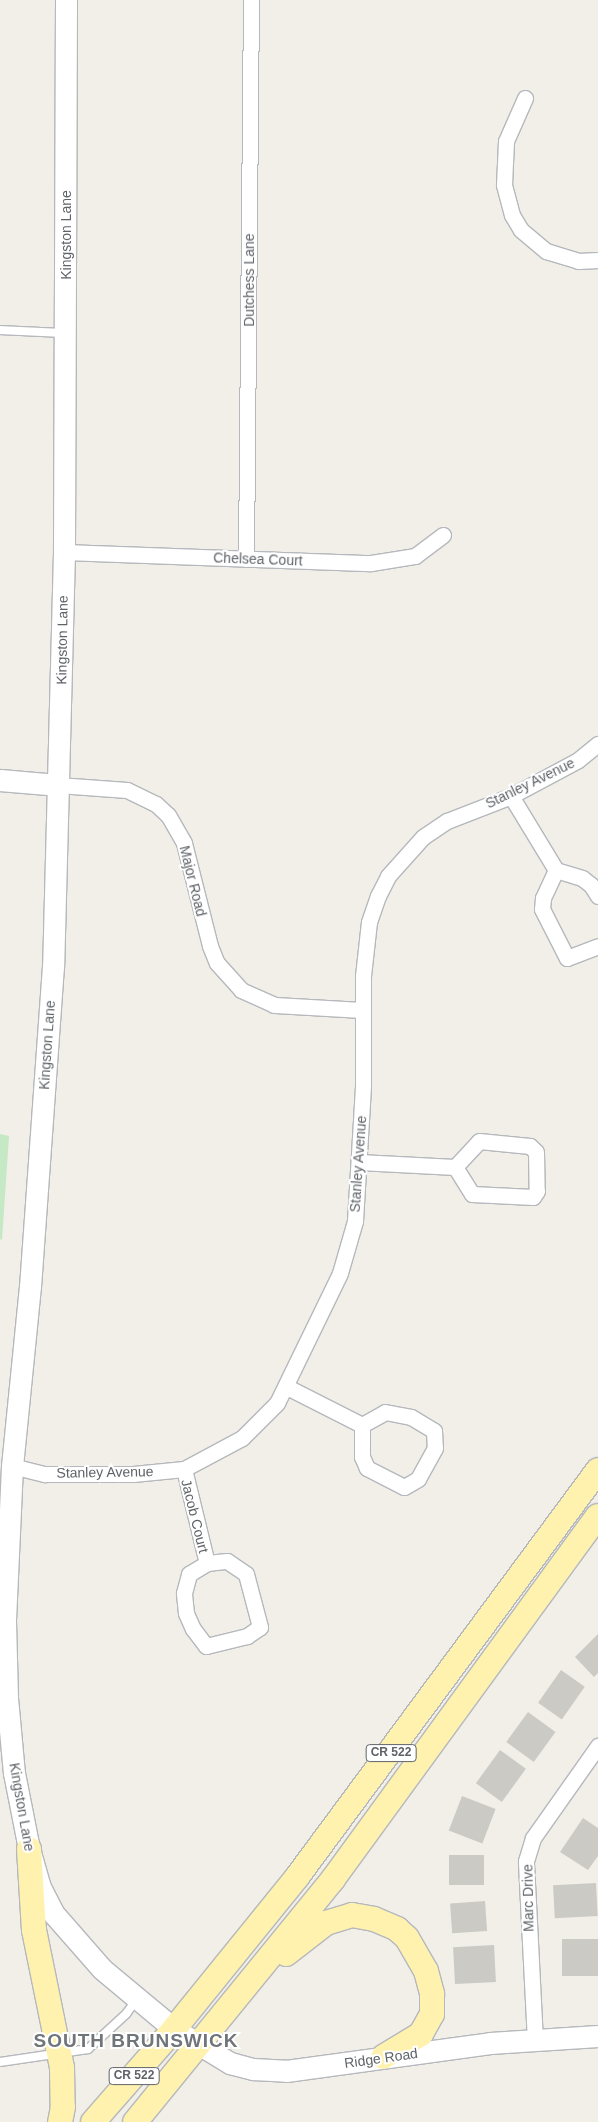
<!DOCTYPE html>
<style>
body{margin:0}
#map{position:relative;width:598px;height:2122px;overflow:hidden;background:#f1efe8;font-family:Helvetica,sans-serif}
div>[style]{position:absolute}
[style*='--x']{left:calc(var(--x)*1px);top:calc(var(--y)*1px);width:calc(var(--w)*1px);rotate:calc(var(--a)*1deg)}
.green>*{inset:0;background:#c5e8c5}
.building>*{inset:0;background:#cccac5;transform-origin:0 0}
.roads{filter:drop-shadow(1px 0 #b5b8bc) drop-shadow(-1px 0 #b5b8bc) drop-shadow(0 1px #b5b8bc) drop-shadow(0 -1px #b5b8bc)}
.lane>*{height:8px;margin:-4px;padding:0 4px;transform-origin:4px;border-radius:4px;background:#fff}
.street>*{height:15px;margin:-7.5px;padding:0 7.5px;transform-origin:7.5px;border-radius:7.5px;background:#fff}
.secondary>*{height:21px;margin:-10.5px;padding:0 10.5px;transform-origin:10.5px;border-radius:10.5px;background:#fff}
.primary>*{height:24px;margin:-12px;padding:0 12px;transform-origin:12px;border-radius:12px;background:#fff2af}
span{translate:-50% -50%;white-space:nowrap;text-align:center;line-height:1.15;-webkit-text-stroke:4px #fff;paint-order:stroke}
.shield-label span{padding:1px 4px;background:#fff;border:1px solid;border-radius:4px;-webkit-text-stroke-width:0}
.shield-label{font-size:12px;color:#5f6368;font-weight:700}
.street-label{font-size:14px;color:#5f6368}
.district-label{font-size:19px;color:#70757a;font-weight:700;letter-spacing:1px}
</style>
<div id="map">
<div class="green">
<i style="clip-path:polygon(0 1134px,9px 1136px,2px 1240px,0 1239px)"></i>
</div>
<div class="building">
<i style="clip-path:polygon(598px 1634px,598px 1673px,594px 1677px,575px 1657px)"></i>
<i style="left:561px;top:1670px;width:29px;height:40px;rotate:35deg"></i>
<i style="left:528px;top:1712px;width:34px;height:37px;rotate:36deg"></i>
<i style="left:500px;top:1750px;width:32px;height:41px;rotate:36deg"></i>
<i style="left:462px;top:1796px;width:36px;height:37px;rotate:21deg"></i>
<i style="clip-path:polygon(583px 1818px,598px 1828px,598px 1856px,588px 1870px,560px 1852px)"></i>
<i style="left:449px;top:1855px;width:35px;height:30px"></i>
<i style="left:596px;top:1883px;width:33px;height:43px;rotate:87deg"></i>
<i style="left:485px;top:1901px;width:30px;height:35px;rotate:86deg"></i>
<i style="left:562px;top:1939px;width:36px;height:37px"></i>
<i style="left:494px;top:1945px;width:37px;height:41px;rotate:87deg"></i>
</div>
<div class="roads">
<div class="lane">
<i style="--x:0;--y:330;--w:64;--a:2.7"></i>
<i style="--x:0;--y:2062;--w:89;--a:-8.4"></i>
<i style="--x:88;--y:2049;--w:52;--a:-42.6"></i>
<i style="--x:126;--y:2014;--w:17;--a:-54"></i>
</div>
<div class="street">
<i style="--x:525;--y:98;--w:47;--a:113.8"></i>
<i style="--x:506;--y:141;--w:44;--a:92.6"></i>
<i style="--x:504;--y:185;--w:31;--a:75"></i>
<i style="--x:512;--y:215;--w:17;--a:59"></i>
<i style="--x:521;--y:230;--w:33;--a:40"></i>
<i style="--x:546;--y:251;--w:34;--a:17"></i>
<i style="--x:578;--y:261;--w:20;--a:-3"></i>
<i style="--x:64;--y:552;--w:307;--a:2.1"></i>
<i style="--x:371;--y:563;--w:45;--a:-9"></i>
<i style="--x:415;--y:556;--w:35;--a:-37"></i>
<i style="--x:246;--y:559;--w:559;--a:-89.49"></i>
<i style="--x:58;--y:785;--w:69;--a:4.1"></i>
<i style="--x:127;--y:790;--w:32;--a:26"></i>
<i style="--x:156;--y:804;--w:16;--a:43"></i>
<i style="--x:168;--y:815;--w:32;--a:60"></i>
<i style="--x:184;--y:843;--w:106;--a:75.8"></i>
<i style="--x:210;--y:946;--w:18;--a:68"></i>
<i style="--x:217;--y:963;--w:36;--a:48"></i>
<i style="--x:241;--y:990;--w:36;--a:24"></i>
<i style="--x:274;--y:1005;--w:89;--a:3.2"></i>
<i style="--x:511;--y:796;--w:87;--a:58.7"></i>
<i style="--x:598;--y:896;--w:13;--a:-122"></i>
<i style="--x:591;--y:885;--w:11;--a:-142"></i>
<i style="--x:582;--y:878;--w:27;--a:-163"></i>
<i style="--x:556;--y:870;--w:31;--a:115"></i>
<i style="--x:543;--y:898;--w:11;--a:95"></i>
<i style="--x:542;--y:909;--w:55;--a:63"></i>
<i style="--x:567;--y:958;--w:33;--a:-21"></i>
<i style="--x:479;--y:1141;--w:51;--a:5.6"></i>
<i style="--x:530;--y:1146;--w:8;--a:45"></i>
<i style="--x:536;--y:1152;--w:39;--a:89"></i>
<i style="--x:537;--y:1191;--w:7;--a:124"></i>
<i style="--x:533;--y:1197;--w:61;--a:-177.2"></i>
<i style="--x:472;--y:1194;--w:32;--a:-122"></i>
<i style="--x:455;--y:1167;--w:35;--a:-47"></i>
<i style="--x:359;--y:1162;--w:96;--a:3"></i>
<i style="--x:287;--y:1387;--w:84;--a:26.9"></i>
<i style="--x:385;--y:1412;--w:26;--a:11"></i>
<i style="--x:411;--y:1417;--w:27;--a:31"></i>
<i style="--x:434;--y:1431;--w:17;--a:87"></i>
<i style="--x:435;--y:1448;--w:35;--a:119"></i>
<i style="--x:418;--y:1479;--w:16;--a:150"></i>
<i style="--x:404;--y:1487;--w:42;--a:-152.8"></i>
<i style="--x:367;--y:1468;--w:12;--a:-114"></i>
<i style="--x:362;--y:1457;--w:32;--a:-90"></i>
<i style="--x:362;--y:1425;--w:26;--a:-29"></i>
<i style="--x:12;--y:1466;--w:34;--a:14"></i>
<i style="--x:45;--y:1474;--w:88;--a:0"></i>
<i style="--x:133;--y:1474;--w:51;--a:-5.6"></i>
<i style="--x:184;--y:1469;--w:66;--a:-28.1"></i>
<i style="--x:242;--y:1438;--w:49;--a:-45"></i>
<i style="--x:277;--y:1403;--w:144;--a:-64.1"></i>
<i style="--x:340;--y:1273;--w:54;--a:-73.9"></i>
<i style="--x:355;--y:1221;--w:136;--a:-86.6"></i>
<i style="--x:363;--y:1085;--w:109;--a:-90"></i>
<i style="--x:363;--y:976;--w:54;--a:-83.7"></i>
<i style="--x:369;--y:922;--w:28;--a:-71"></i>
<i style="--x:378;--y:896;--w:22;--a:-63"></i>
<i style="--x:388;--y:876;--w:52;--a:-48.1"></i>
<i style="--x:423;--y:837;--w:29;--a:-34"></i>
<i style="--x:447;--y:821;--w:69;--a:-21.3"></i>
<i style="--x:511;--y:796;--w:76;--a:-28.2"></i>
<i style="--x:578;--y:760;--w:26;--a:-39"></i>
<i style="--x:184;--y:1469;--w:97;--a:76.3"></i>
<i style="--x:227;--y:1561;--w:23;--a:34"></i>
<i style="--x:246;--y:1574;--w:55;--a:75.2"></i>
<i style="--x:260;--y:1627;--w:16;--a:145"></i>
<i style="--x:247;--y:1636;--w:42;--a:166.3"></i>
<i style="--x:206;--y:1646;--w:21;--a:-127"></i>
<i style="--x:193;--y:1629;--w:17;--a:-114"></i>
<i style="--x:186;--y:1613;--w:20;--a:-96"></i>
<i style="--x:184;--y:1593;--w:20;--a:-75"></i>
<i style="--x:189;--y:1574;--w:21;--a:-31"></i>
<i style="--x:207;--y:1563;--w:20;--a:-6"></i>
<i style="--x:535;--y:2041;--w:180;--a:-92.9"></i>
<i style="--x:526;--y:1861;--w:24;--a:-73"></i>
<i style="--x:533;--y:1838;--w:113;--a:-54.8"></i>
</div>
<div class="secondary">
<i style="--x:66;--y:0;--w:552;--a:90.21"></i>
<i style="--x:64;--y:552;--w:414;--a:91.5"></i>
<i style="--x:53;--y:966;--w:321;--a:94.1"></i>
<i style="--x:30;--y:1286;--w:181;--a:95.7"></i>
<i style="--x:12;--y:1466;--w:155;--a:92.6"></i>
<i style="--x:5;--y:1621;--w:77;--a:88.5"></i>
<i style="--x:7;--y:1698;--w:75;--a:84.7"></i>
<i style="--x:14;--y:1773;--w:77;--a:78.8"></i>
<i style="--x:29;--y:1849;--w:40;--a:74"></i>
<i style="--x:40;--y:1887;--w:29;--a:63"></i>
<i style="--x:53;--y:1913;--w:74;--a:48.8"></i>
<i style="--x:102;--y:1969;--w:94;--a:39.8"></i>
<i style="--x:174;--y:2029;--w:66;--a:31.3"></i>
<i style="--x:230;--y:2063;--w:24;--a:15"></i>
<i style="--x:253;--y:2069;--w:33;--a:3"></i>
<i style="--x:286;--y:2071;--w:206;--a:-7.8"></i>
<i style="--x:490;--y:2043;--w:108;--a:-3.7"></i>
<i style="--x:0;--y:780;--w:58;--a:4.9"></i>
</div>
<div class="primary">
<i style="--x:29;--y:1849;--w:81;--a:86.5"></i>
<i style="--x:34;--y:1930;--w:141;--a:78.5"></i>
<i style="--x:62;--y:2068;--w:39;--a:89"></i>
<i style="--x:63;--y:2107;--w:15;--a:101"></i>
<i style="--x:286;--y:1954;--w:51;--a:-37.8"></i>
<i style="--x:326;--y:1923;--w:27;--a:-17"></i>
<i style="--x:352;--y:1915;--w:22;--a:10"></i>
<i style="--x:374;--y:1919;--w:25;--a:23"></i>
<i style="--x:397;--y:1929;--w:13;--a:42"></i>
<i style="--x:407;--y:1938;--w:38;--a:60"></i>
<i style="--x:426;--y:1971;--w:24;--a:75"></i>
<i style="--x:432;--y:1994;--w:20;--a:90"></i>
<i style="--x:432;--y:2014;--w:23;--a:119"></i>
<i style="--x:421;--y:2034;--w:44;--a:148.8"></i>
<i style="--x:93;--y:2122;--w:123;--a:-48.9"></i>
<i style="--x:174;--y:2029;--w:196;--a:-51"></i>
<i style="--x:297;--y:1877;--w:506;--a:-53.51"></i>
<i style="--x:135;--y:2122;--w:313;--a:-50.8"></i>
<i style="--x:333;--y:1879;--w:449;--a:-53.9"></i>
</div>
</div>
<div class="shield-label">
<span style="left:391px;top:1753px">CR 522</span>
<span style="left:134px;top:2076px">CR 522</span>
</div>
<div class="street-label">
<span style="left:66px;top:235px;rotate:-90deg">Kingston Lane</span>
<span style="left:249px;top:280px;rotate:-90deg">Dutchess Lane</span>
<span style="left:258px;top:559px;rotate:2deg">Chelsea Court</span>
<span style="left:62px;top:640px;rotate:-89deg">Kingston Lane</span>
<span style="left:530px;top:783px;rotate:-26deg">Stanley Avenue</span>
<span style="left:193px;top:881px;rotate:76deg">Major Road</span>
<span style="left:47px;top:1045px;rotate:-86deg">Kingston Lane</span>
<span style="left:358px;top:1164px;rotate:-86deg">Stanley Avenue</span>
<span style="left:105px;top:1472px;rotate:-1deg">Stanley Avenue</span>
<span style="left:195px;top:1516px;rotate:76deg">Jacob Court</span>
<span style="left:22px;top:1807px;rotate:80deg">Kingston Lane</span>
<span style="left:528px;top:1898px;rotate:-91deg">Marc Drive</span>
<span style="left:381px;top:2058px;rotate:-8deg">Ridge Road</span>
</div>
<div class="district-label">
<span style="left:136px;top:2041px">SOUTH BRUNSWICK</span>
</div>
</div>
